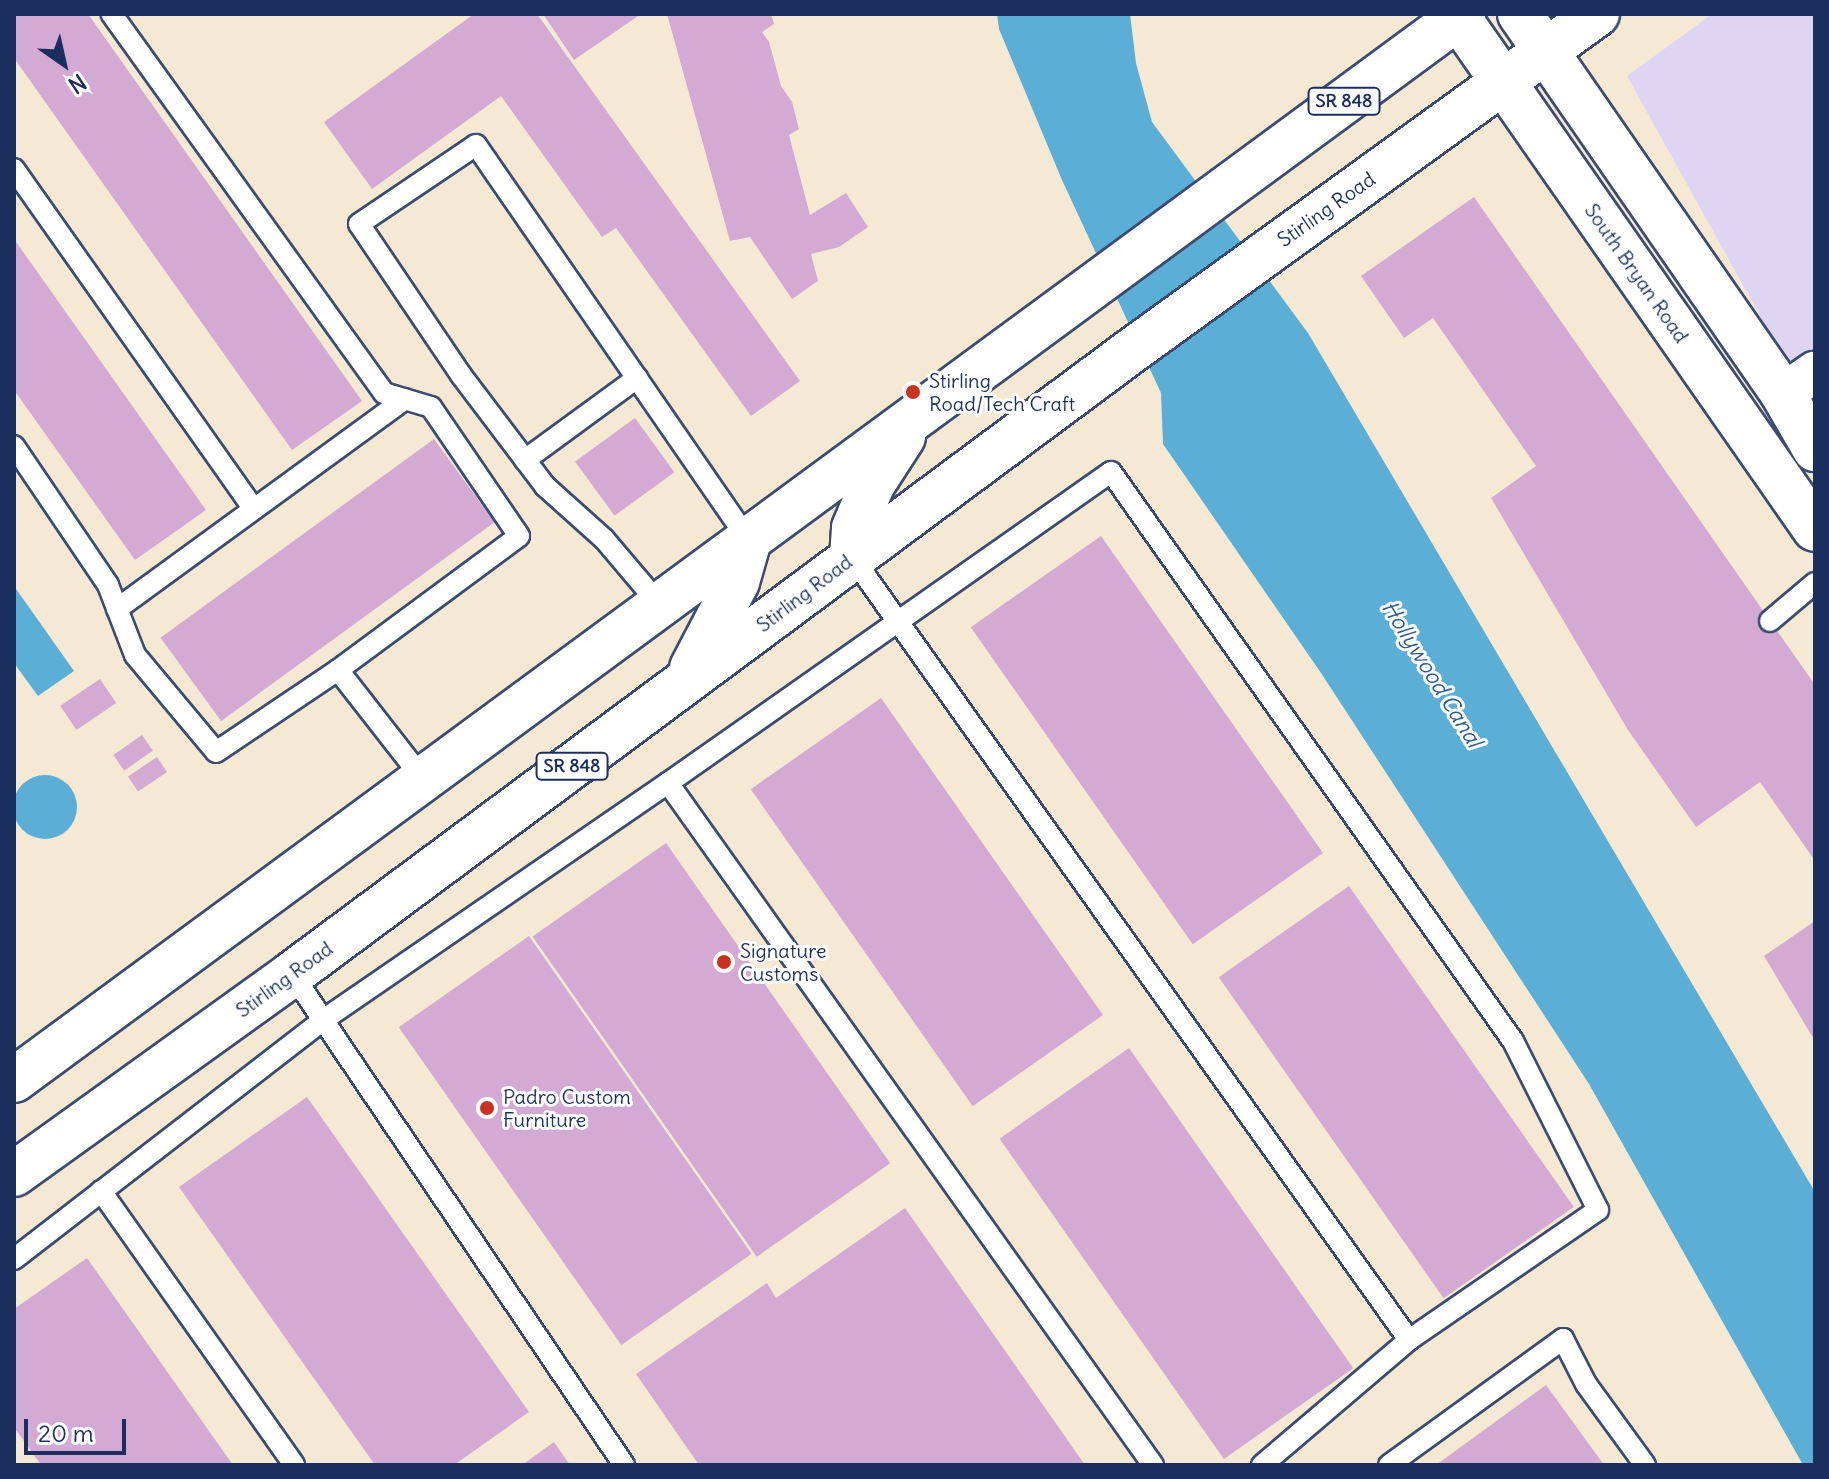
<!DOCTYPE html>
<style>
body{margin:0}
#map{position:relative;width:1829px;height:1479px;overflow:hidden;background:#f5e9d3;font-family:Delius,sans-serif}
div>[style]{position:absolute}
[style*='--x']{left:calc(var(--x)*1px);top:calc(var(--y)*1px);width:calc(var(--w)*1px);rotate:calc(var(--a)*1deg)}
.built>*{inset:0;background:#ded5f5}
.water>*{inset:0;background:#5bafd7}
.round{border-radius:50%}
.building>*{inset:0;background:#d2aad4;transform-origin:0 0}
.roads{filter:drop-shadow(2px 0 #3c4b70) drop-shadow(-2px 0 #3c4b70) drop-shadow(0 2px #3c4b70) drop-shadow(0 -2px #3c4b70)}
.service>*{height:20px;margin:-10px;padding:0 10px;transform-origin:10px;border-radius:10px;background:#fff}
.minor>*{height:40px;margin:-20px;padding:0 20px;transform-origin:20px;border-radius:20px;background:#fff}
.tertiary>*{height:44px;margin:-22px;padding:0 22px;transform-origin:22px;border-radius:22px;background:#fff}
.primary>*{height:44px;margin:-22px;padding:0 22px;transform-origin:22px;border-radius:22px;background:#fff}
.dots>*{width:22px;height:22px;translate:-50% -50%;box-sizing:border-box;border:4px solid #fff;border-radius:50%}
span{translate:-50% -50%;white-space:nowrap;text-align:center;line-height:1.15;-webkit-text-stroke:6px #fff;paint-order:stroke}
.shield-label span{padding:2px 6px;background:#fff;border:2px solid;border-radius:6px;-webkit-text-stroke-width:0}
.shield-label{font-size:18px;color:#1b2f5e;font-weight:700}
.street-label{font-size:20px;color:#1b2f5e}
.poi-label{font-size:20px;color:#1b2f5e}
.left{translate:0 -50%;text-align:left}
.water-label{font-size:22px;color:#315c88;font-style:italic}
.frame{position:absolute;inset:0;border:16px solid #1b2f5e;pointer-events:none}
.north{position:absolute;left:24px;top:24px;width:80px;height:80px;-webkit-text-stroke:6px #fff;paint-order:stroke;rotate:146deg;font-size:22px;font-weight:700;line-height:32px;text-align:center;color:#1b2f5e}
.north::after{content:'';display:block;margin:auto;width:28px;height:36px;background:#1b2f5e;clip-path:polygon(50% 0,100% 100%,50% 72%,0 100%)}
.scale{position:absolute;left:24px;top:1419px;width:102px;height:36px;box-sizing:border-box;border:4px solid #1b2f5e;border-top:0;padding-left:10px;font-size:24px;line-height:28px;white-space:nowrap;color:#1b2f5e;-webkit-text-stroke:6px #fff;paint-order:stroke}
</style>
<div id="map">
<div class="built">
<i style="clip-path:polygon(1712px 14px,1815px 14px,1815px 415px,1627px 76px)"></i>
</div>
<div class="water">
<i style="clip-path:polygon(997px 14px,1130px 14px,1136px 63px,1152px 122px,1308px 333px,1815px 1192px,1815px 1465px,1803px 1465px,1589px 1084px,1321px 673px,1163px 444px,1161px 393px,1062px 180px,999px 29px)"></i>
<i style="clip-path:polygon(14px 586px,74px 671px,38px 696px,14px 663px)"></i>
<i class="round" style="left:13px;top:775px;width:64px;height:64px"></i>
</div>
<div class="building">
<i style="clip-path:polygon(14px 14px,88px 14px,362px 401px,292px 450px,14px 58px)"></i>
<i style="clip-path:polygon(474px 14px,537px 14px,800px 381px,751px 416px,616px 228px,602px 237px,501px 96px,372px 189px,324px 122px)"></i>
<i style="clip-path:polygon(543px 14px,641px 14px,574px 60px)"></i>
<i style="clip-path:polygon(667px 14px,771px 14px,774px 24px,762px 32px,769px 42px,781px 86px,792px 102px,799px 129px,789px 135px,810px 215px,846px 193px,868px 227px,839px 247px,811px 254px,818px 281px,792px 299px,750px 237px,730px 241px)"></i>
<i style="clip-path:polygon(1474px 197px,1815px 685px,1815px 861px,1760px 782px,1696px 827px,1628px 730px,1491px 498px,1536px 466px,1433px 318px,1404px 338px,1361px 276px)"></i>
<i style="clip-path:polygon(14px 239px,206px 510px,135px 560px,14px 390px)"></i>
<i style="left:635px;top:418px;width:67px;height:74px;rotate:54deg"></i>
<i style="left:434px;top:439px;width:103px;height:338px;rotate:54deg"></i>
<i style="left:1101px;top:536px;width:387px;height:159px;rotate:55deg"></i>
<i style="left:100px;top:679px;width:29px;height:48px;rotate:56deg"></i>
<i style="left:881px;top:698px;width:387px;height:159px;rotate:55deg"></i>
<i style="left:142px;top:735px;width:19px;height:35px;rotate:55deg"></i>
<i style="left:157px;top:757px;width:18px;height:35px;rotate:56deg"></i>
<i style="left:666px;top:843px;width:391px;height:163px;rotate:55deg"></i>
<i style="left:1349px;top:886px;width:392px;height:159px;rotate:55deg"></i>
<i style="clip-path:polygon(1815px 921px,1815px 1041px,1764px 956px)"></i>
<i style="left:529px;top:936px;width:388px;height:159px;rotate:55deg"></i>
<i style="left:1129px;top:1048px;width:391px;height:158px;rotate:55deg"></i>
<i style="clip-path:polygon(307px 1097px,529px 1412px,454px 1465px,375px 1465px,179px 1187px)"></i>
<i style="clip-path:polygon(905px 1208px,1085px 1465px,699px 1465px,636px 1374px,767px 1283px,776px 1298px)"></i>
<i style="clip-path:polygon(87px 1258px,233px 1465px,41px 1465px,14px 1427px,14px 1309px)"></i>
<i style="clip-path:polygon(1546px 1385px,1604px 1465px,1436px 1465px)"></i>
<i style="clip-path:polygon(554px 1442px,570px 1465px,522px 1465px)"></i>
</div>
<div class="roads">
<div class="service">
<i style="--x:14;--y:169;--w:416;--a:54.8"></i>
<i style="--x:14;--y:446;--w:168;--a:55.9"></i>
<i style="--x:108;--y:585;--w:75;--a:68.9"></i>
<i style="--x:135;--y:655;--w:126;--a:50.1"></i>
<i style="--x:216;--y:752;--w:147;--a:-33.9"></i>
<i style="--x:338;--y:670;--w:225;--a:-36.5"></i>
<i style="--x:519;--y:536;--w:156;--a:-124.3"></i>
<i style="--x:431;--y:407;--w:49;--a:-163.4"></i>
<i style="--x:384;--y:393;--w:467;--a:-125.7"></i>
<i style="--x:525;--y:460;--w:139;--a:-36.2"></i>
<i style="--x:852;--y:557;--w:961;--a:54.57"></i>
<i style="--x:660;--y:605;--w:87;--a:-130.3"></i>
<i style="--x:604;--y:539;--w:79;--a:-138.1"></i>
<i style="--x:545;--y:486;--w:139;--a:-127.1"></i>
<i style="--x:461;--y:375;--w:182;--a:-124"></i>
<i style="--x:359;--y:224;--w:141;--a:-34"></i>
<i style="--x:476;--y:145;--w:480;--a:55.4"></i>
<i style="--x:117;--y:609;--w:356;--a:-36.1"></i>
<i style="--x:1770;--y:621;--w:59;--a:-40.2"></i>
<i style="--x:338;--y:670;--w:140;--a:52"></i>
<i style="--x:292;--y:974;--w:593;--a:55.93"></i>
<i style="--x:101;--y:1191;--w:335;--a:54.8"></i>
<i style="--x:14;--y:1259;--w:391;--a:-37.7"></i>
<i style="--x:323;--y:1020;--w:419;--a:-34.5"></i>
<i style="--x:1153;--y:1465;--w:837;--a:-125.42"></i>
<i style="--x:668;--y:783;--w:541;--a:-35.07"></i>
<i style="--x:1111;--y:472;--w:697;--a:54.76"></i>
<i style="--x:1513;--y:1041;--w:189;--a:63.3"></i>
<i style="--x:1598;--y:1210;--w:229;--a:145.5"></i>
<i style="--x:1409;--y:1340;--w:193;--a:139.6"></i>
<i style="--x:1389;--y:1465;--w:215;--a:-35.9"></i>
<i style="--x:1563;--y:1339;--w:51;--a:62.9"></i>
<i style="--x:1586;--y:1384;--w:100;--a:53.9"></i>
</div>
<div class="minor">
<i style="--x:1783;--y:394;--w:39;--a:-35"></i>
</div>
<div class="tertiary">
<i style="--x:1520;--y:14;--w:462;--a:55.3"></i>
<i style="--x:1783;--y:394;--w:64;--a:59.8"></i>
<i style="--x:1458;--y:17;--w:624;--a:55.11"></i>
</div>
<div class="primary">
<i style="--x:852;--y:557;--w:29;--a:-86"></i>
<i style="--x:854;--y:528;--w:47;--a:-67.3"></i>
<i style="--x:872;--y:485;--w:57;--a:-57.1"></i>
<i style="--x:692;--y:668;--w:97;--a:-62.4"></i>
<i style="--x:737;--y:582;--w:44;--a:-74.1"></i>
<i style="--x:14;--y:1080;--w:1799;--a:-36.34"></i>
<i style="--x:14;--y:1174;--w:342;--a:-35.7"></i>
<i style="--x:292;--y:974;--w:1040;--a:-36.59"></i>
<i style="--x:1127;--y:354;--w:580;--a:-35.88"></i>
</div>
</div>
<div class="dots">
<i style="left:913px;top:392px;background:#c8321e"></i>
<i style="left:724px;top:962px;background:#c8321e"></i>
<i style="left:487px;top:1108px;background:#c8321e"></i>
</div>
<div class="shield-label">
<span style="left:1344px;top:101px">SR 848</span>
<span style="left:572px;top:766px">SR 848</span>
</div>
<div class="street-label">
<span style="left:1326px;top:209px;rotate:-35deg">Stirling Road</span>
<span style="left:1637px;top:273px;rotate:55deg">South Bryan Road</span>
<span style="left:804px;top:593px;rotate:-37deg">Stirling Road</span>
<span style="left:284px;top:979px;rotate:-36deg">Stirling Road</span>
</div>
<div class="poi-label">
<span class="left" style="left:929px;top:392px">Stirling<br>Road/Tech Craft</span>
<span class="left" style="left:740px;top:962px">Signature<br>Customs</span>
<span class="left" style="left:503px;top:1108px">Padro Custom<br>Furniture</span>
</div>
<div class="water-label">
<span style="left:1432px;top:674px;rotate:58deg">Hollywood Canal</span>
</div>
<div class="frame"></div>
<div class="north">N</div>
<div class="scale">20 m</div>
</div>
